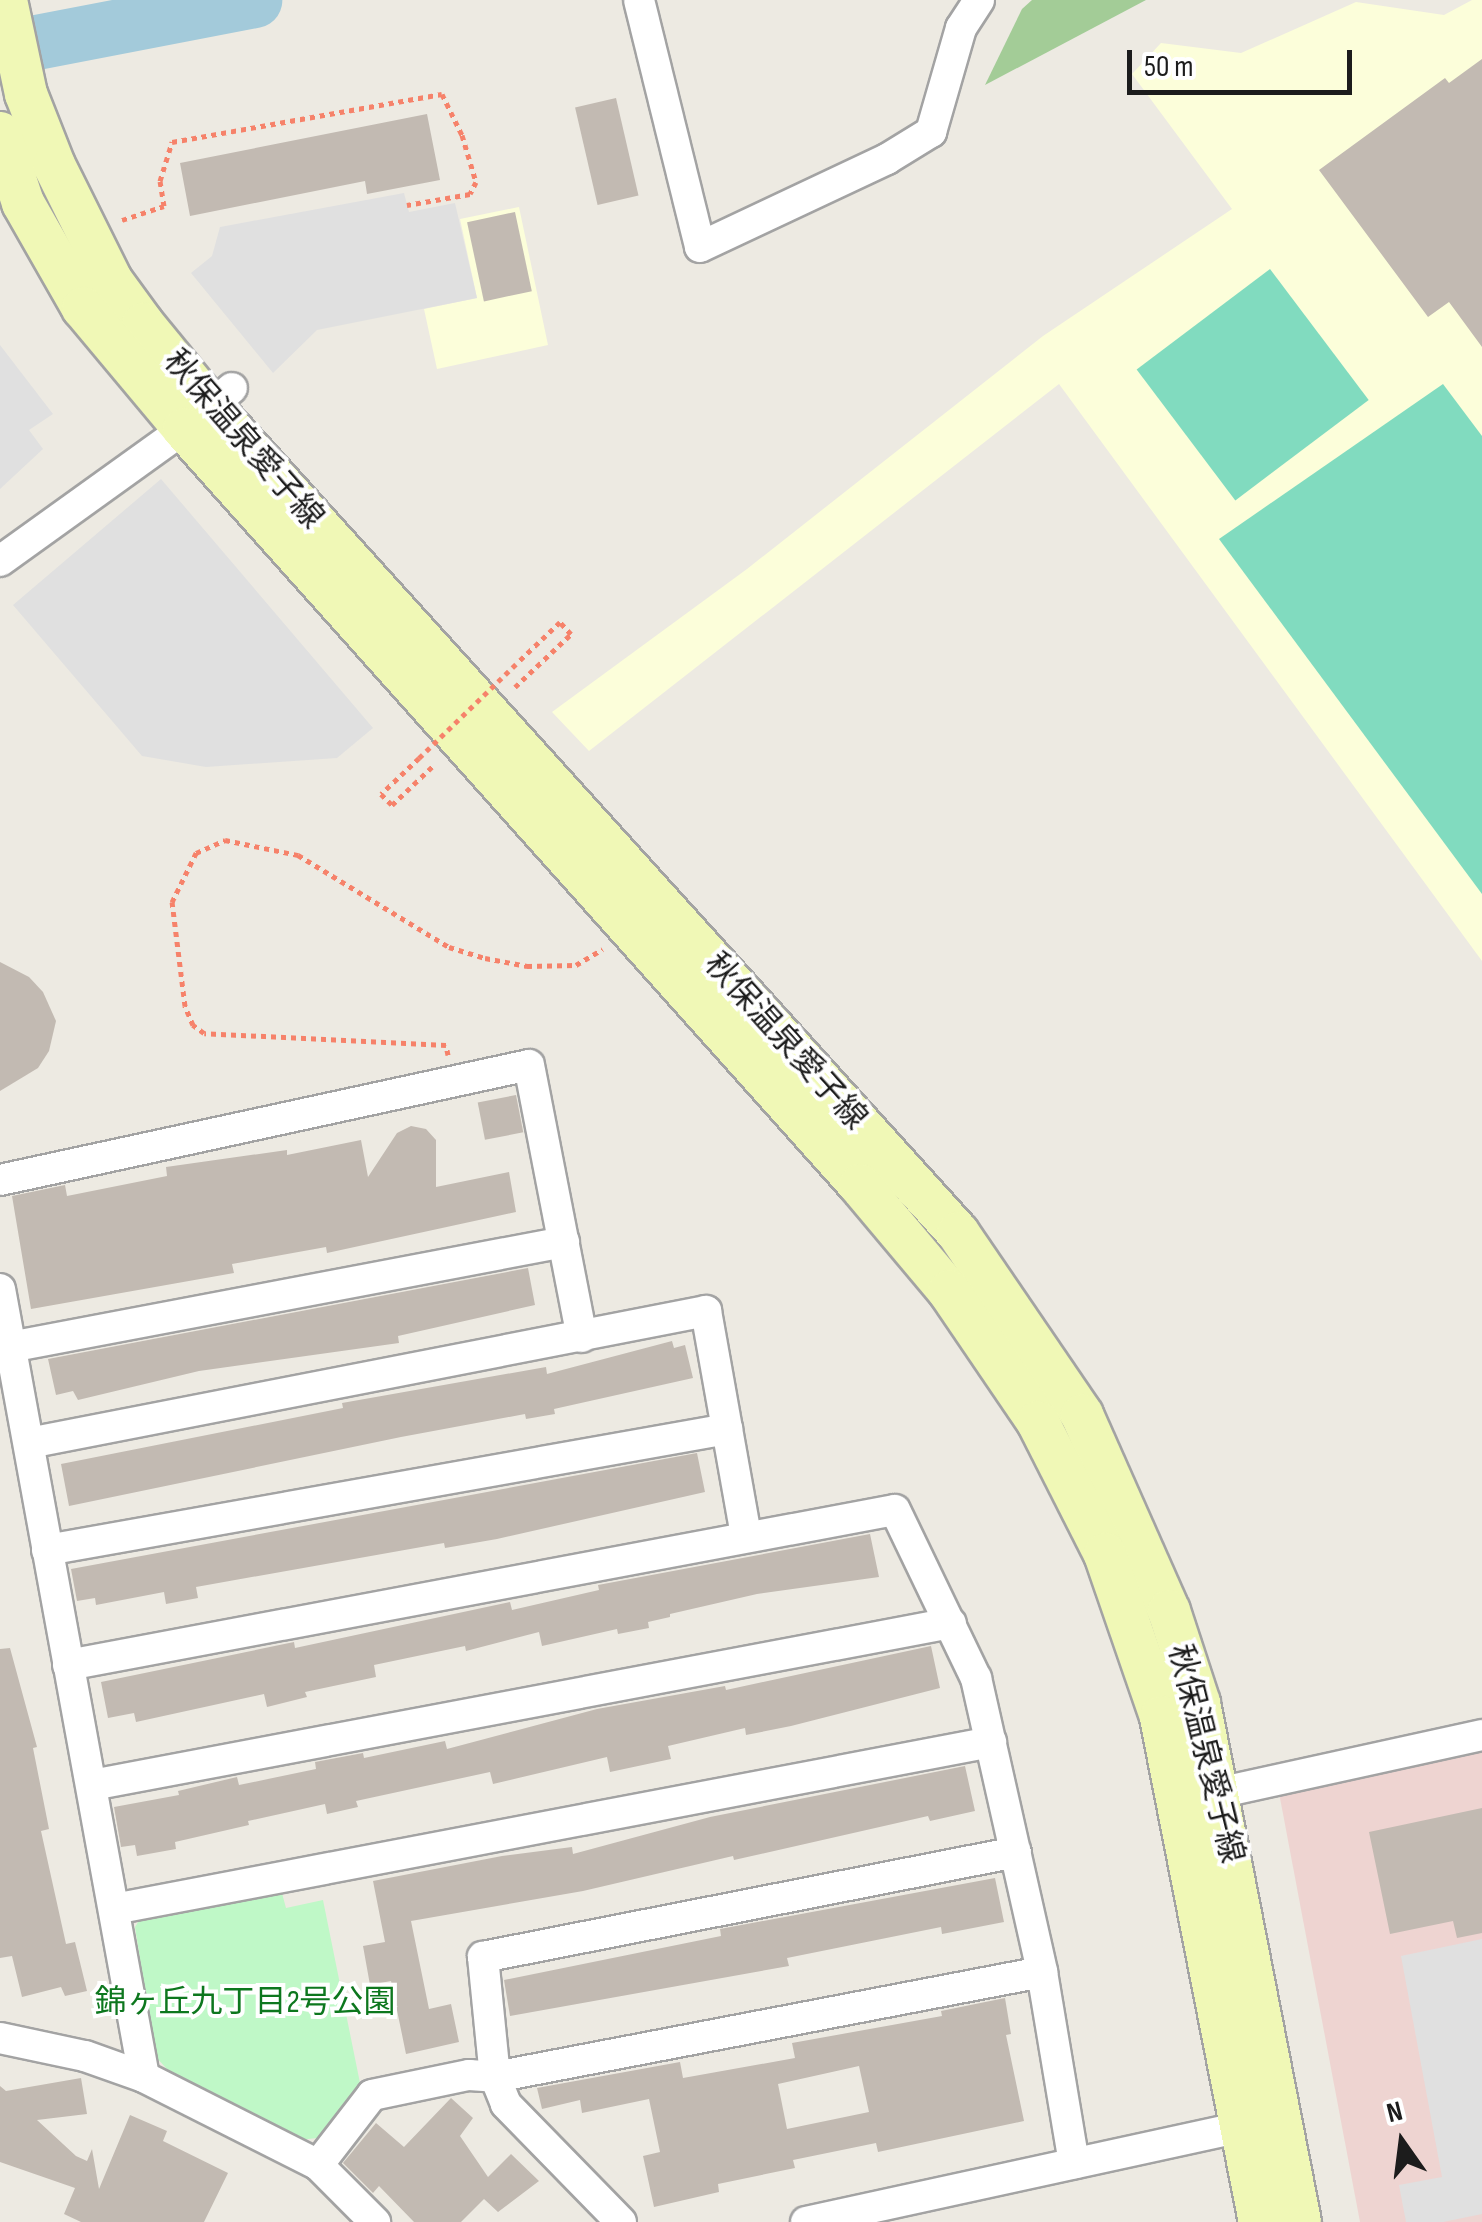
<!DOCTYPE html>
<meta charset="utf-8">
<style>
body{margin:0}
#map{position:relative;width:1482px;height:2222px;overflow:hidden;background:#edeae2;font-family:"Sofia Sans Condensed","Noto Sans JP",sans-serif}
div>[style]{position:absolute}
[style*='--x']{left:calc(var(--x)*1px);top:calc(var(--y)*1px);width:calc(var(--w)*1px);rotate:calc(var(--a)*1deg)}
.commercial>*{inset:0;background:#eed4d1}
.education>*{inset:0;background:#fcfeda}
.forest>*{inset:0;background:#a3cc97}
.park>*{inset:0;background:#bff8c7}
.pitch>*{inset:0;background:#81dbbf;transform-origin:0 0}
.parking>*{inset:0;background:#e0e0e0}
.river>*{height:55px;margin:-27.5px;padding:0 27.5px;transform-origin:27.5px;border-radius:27.5px;background:#a3cada}
.building>*{inset:0;background:#c2bab2;transform-origin:0 0}
.path>*{height:5px;margin-top:-2.5px;transform-origin:0;background:repeating-linear-gradient(90deg,#f6826a 0 5px,transparent 0 10px)}
.roads{filter:drop-shadow(2px 0 #a3a3a3) drop-shadow(-2px 0 #a3a3a3) drop-shadow(0 2px #a3a3a3) drop-shadow(0 -2px #a3a3a3)}
.minor>*{height:30px;margin:-15px;padding:0 15px;transform-origin:15px;border-radius:15px;background:#fff}
.secondary>*{height:42px;margin:-21px;padding:0 21px;transform-origin:21px;border-radius:21px;background:#f0f8b6}
.path-bridge>*{height:5px;margin-top:-2.5px;transform-origin:0;background:repeating-linear-gradient(90deg,#f6826a 0 5px,transparent 0 10px)}
span{translate:-50% -50%;white-space:nowrap;text-align:center;line-height:1.15;-webkit-text-stroke:8px #fff;paint-order:stroke}
.street-label{font-size:32px;color:#1c1c1c}
.park-label{font-size:32px;color:#0d771e}
.north{position:absolute;left:1352px;top:2092px;width:100px;height:100px;-webkit-text-stroke:8px #fff;paint-order:stroke;rotate:346deg;font-size:28px;font-weight:700;line-height:40px;text-align:center;color:#1c1c1c}
.north::after{content:'';display:block;margin:auto;width:35px;height:45px;background:#1c1c1c;clip-path:polygon(50% 0,100% 100%,50% 72%,0 100%)}
.scale{position:absolute;left:1127px;top:50px;width:225px;height:45px;box-sizing:border-box;border:5px solid #1c1c1c;border-top:0;padding-left:12px;font-size:30px;line-height:35px;white-space:nowrap;color:#1c1c1c;-webkit-text-stroke:8px #fff;paint-order:stroke}
</style>
<div id="map">
<div class="commercial">
<i style="clip-path:polygon(1482px 1735px,1482px 2222px,1360px 2222px,1277px 1782px)"></i>
</div>
<div class="education">
<i style="clip-path:polygon(1472px 0,1482px 0,1482px 961px,1059px 384px,589px 751px,552px 712px,747px 569px,1043px 336px,1232px 209px,1132px 74px,1161px 43px,1241px 53px,1356px 2px,1444px 15px)"></i>
<i style="clip-path:polygon(519px 207px,548px 345px,437px 369px,424px 309px,477px 298px,460px 219px)"></i>
</div>
<div class="forest">
<i style="clip-path:polygon(1032px 0,1146px 0,985px 85px,1022px 9px)"></i>
</div>
<div class="park">
<i style="clip-path:polygon(280px 1886px,286px 1908px,323px 1900px,360px 2083px,317px 2138px,292px 2141px,177px 2080px,155px 2056px,135px 1927px,145px 1911px)"></i>
</div>
<div class="pitch">
<i style="left:1270px;top:269px;width:164px;height:167px;rotate:53deg"></i>
<i style="clip-path:polygon(1443px 384px,1482px 436px,1482px 894px,1219px 539px)"></i>
</div>
<div class="parking">
<i style="clip-path:polygon(404px 193px,409px 212px,455px 203px,477px 298px,317px 330px,273px 373px,191px 273px,212px 256px,220px 227px)"></i>
<i style="clip-path:polygon(0 345px,53px 414px,29px 430px,43px 449px,0 489px)"></i>
<i style="clip-path:polygon(161px 479px,373px 728px,337px 758px,206px 767px,142px 756px,13px 605px)"></i>
<i style="clip-path:polygon(1482px 1939px,1482px 2214px,1443px 2222px,1406px 2222px,1399px 2185px,1442px 2177px,1401px 1956px)"></i>
</div>
<div class="river">
<i style="--x:0;--y:49;--w:259;--a:-10.9"></i>
</div>
<div class="building">
<i style="clip-path:polygon(1482px 59px,1482px 347px,1449px 302px,1428px 317px,1319px 170px,1445px 78px,1449px 83px)"></i>
<i style="left:616px;top:98px;width:100px;height:42px;rotate:77deg"></i>
<i style="clip-path:polygon(427px 114px,440px 180px,367px 194px,365px 181px,190px 216px,180px 163px)"></i>
<i style="left:515px;top:212px;width:81px;height:49px;rotate:78deg"></i>
<i style="clip-path:polygon(0 962px,29px 977px,43px 992px,56px 1021px,49px 1051px,38px 1068px,0 1091px)"></i>
<i style="left:516px;top:1095px;width:38px;height:39px;rotate:79deg"></i>
<i style="clip-path:polygon(411px 1126px,426px 1129px,436px 1140px,436px 1187px,509px 1172px,516px 1212px,327px 1253px,326px 1247px,232px 1264px,234px 1273px,31px 1309px,12px 1196px,65px 1185px,67px 1196px,167px 1176px,166px 1167px,287px 1150px,287px 1155px,361px 1140px,368px 1177px,397px 1133px)"></i>
<i style="clip-path:polygon(528px 1268px,535px 1305px,398px 1336px,399px 1343px,199px 1371px,78px 1400px,73px 1391px,56px 1395px,48px 1359px)"></i>
<i style="clip-path:polygon(672px 1341px,674px 1348px,685px 1345px,693px 1378px,554px 1409px,555px 1414px,526px 1419px,525px 1414px,401px 1437px,69px 1506px,61px 1464px,343px 1408px,342px 1403px,546px 1367px,547px 1374px)"></i>
<i style="clip-path:polygon(697px 1453px,705px 1492px,497px 1539px,445px 1548px,444px 1543px,196px 1587px,198px 1598px,166px 1604px,164px 1592px,96px 1605px,95px 1598px,77px 1601px,71px 1569px)"></i>
<i style="clip-path:polygon(870px 1534px,879px 1577px,757px 1594px,670px 1614px,670px 1617px,648px 1622px,649px 1628px,618px 1634px,617px 1629px,542px 1646px,539px 1632px,466px 1651px,465px 1646px,374px 1665px,376px 1677px,305px 1692px,307px 1697px,267px 1707px,264px 1694px,136px 1722px,134px 1713px,108px 1718px,101px 1682px,294px 1642px,295px 1648px,510px 1602px,512px 1610px,599px 1590px,598px 1585px)"></i>
<i style="clip-path:polygon(931px 1646px,940px 1688px,791px 1726px,746px 1735px,745px 1728px,668px 1746px,671px 1759px,610px 1772px,607px 1757px,493px 1784px,490px 1772px,356px 1801px,358px 1807px,327px 1814px,325px 1804px,248px 1821px,249px 1825px,175px 1842px,176px 1849px,137px 1856px,135px 1845px,121px 1847px,114px 1807px,179px 1795px,178px 1791px,237px 1777px,239px 1785px,316px 1769px,315px 1762px,363px 1753px,364px 1758px,445px 1741px,447px 1749px,597px 1709px,725px 1686px,726px 1690px)"></i>
<i style="clip-path:polygon(10px 1648px,37px 1747px,33px 1748px,49px 1829px,41px 1831px,66px 1944px,75px 1942px,87px 1991px,65px 1996px,61px 1987px,22px 1997px,12px 1956px,0 1958px,0 1649px)"></i>
<i style="clip-path:polygon(965px 1766px,975px 1811px,930px 1821px,928px 1816px,734px 1860px,733px 1856px,583px 1891px,411px 1921px,429px 2009px,451px 2004px,459px 2042px,406px 2054px,391px 1981px,370px 1985px,363px 1946px,385px 1942px,373px 1881px,502px 1856px,572px 1847px,573px 1854px,710px 1817px)"></i>
<i style="clip-path:polygon(1482px 1808px,1482px 1933px,1457px 1938px,1453px 1921px,1390px 1934px,1369px 1832px)"></i>
<i style="clip-path:polygon(995px 1878px,1004px 1922px,942px 1934px,941px 1927px,787px 1958px,789px 1966px,510px 2016px,504px 1980px,721px 1936px,720px 1929px)"></i>
<i style="clip-path:polygon(evenodd,1005px 1998px,1011px 2034px,1006px 2035px,1024px 2121px,878px 2152px,876px 2143px,793px 2160px,795px 2168px,718px 2184px,719px 2192px,654px 2207px,643px 2156px,660px 2152px,649px 2099px,582px 2113px,580px 2100px,542px 2109px,537px 2088px,680px 2062px,683px 2078px,795px 2058px,792px 2043px,942px 2016px,941px 2011px,1005px 1998px,859px 2066px,869px 2112px,787px 2129px,778px 2084px,859px 2066px)"></i>
<i style="clip-path:polygon(81px 2078px,87px 2114px,37px 2120px,76px 2156px,87px 2161px,92px 2149px,99px 2189px,130px 2115px,167px 2131px,163px 2141px,228px 2173px,204px 2222px,81px 2222px,64px 2214px,75px 2188px,0 2162px,0 2086px,6px 2091px)"></i>
<i style="clip-path:polygon(451px 2098px,473px 2118px,460px 2136px,488px 2177px,511px 2154px,539px 2181px,498px 2212px,484px 2199px,461px 2222px,414px 2222px,379px 2186px,373px 2193px,343px 2163px,376px 2123px,404px 2147px)"></i>
</div>
<div class="path">
<i style="--x:122;--y:220;--w:44;--a:-18.4"></i>
<i style="--x:164;--y:206;--w:25;--a:-99"></i>
<i style="--x:160;--y:181;--w:41;--a:-72.9"></i>
<i style="--x:172;--y:142;--w:274;--a:-10.1"></i>
<i style="--x:442;--y:94;--w:46;--a:64"></i>
<i style="--x:462;--y:135;--w:49;--a:73.4"></i>
<i style="--x:476;--y:182;--w:13;--a:117"></i>
<i style="--x:470;--y:194;--w:64;--a:170.1"></i>
<i style="--x:515;--y:687;--w:77;--a:-43.4"></i>
<i style="--x:571;--y:634;--w:16;--a:-133"></i>
<i style="--x:560;--y:622;--w:58;--a:136.4"></i>
<i style="--x:419;--y:758;--w:52;--a:136.5"></i>
<i style="--x:381;--y:794;--w:16;--a:45"></i>
<i style="--x:392;--y:805;--w:59;--a:-43.6"></i>
<i style="--x:448;--y:1055;--w:10;--a:-101"></i>
<i style="--x:446;--y:1045;--w:242;--a:-177.2"></i>
<i style="--x:204;--y:1033;--w:14;--a:-144"></i>
<i style="--x:193;--y:1025;--w:21;--a:-113"></i>
<i style="--x:185;--y:1006;--w:105;--a:-97.1"></i>
<i style="--x:172;--y:902;--w:55;--a:-63.9"></i>
<i style="--x:196;--y:853;--w:32;--a:-24"></i>
<i style="--x:225;--y:840;--w:75;--a:11.6"></i>
<i style="--x:298;--y:855;--w:177;--a:31.4"></i>
<i style="--x:449;--y:947;--w:38;--a:17"></i>
<i style="--x:485;--y:958;--w:43;--a:10.8"></i>
<i style="--x:527;--y:966;--w:49;--a:-1.2"></i>
<i style="--x:576;--y:965;--w:31;--a:-31"></i>
</div>
<div class="roads">
<div class="minor">
<i style="--x:639;--y:0;--w:254;--a:76.1"></i>
<i style="--x:700;--y:247;--w:207;--a:-25.2"></i>
<i style="--x:887;--y:159;--w:52;--a:-31.5"></i>
<i style="--x:931;--y:132;--w:108;--a:-73.9"></i>
<i style="--x:961;--y:28;--w:33;--a:-57"></i>
<i style="--x:0;--y:561;--w:226;--a:-35.7"></i>
<i style="--x:184;--y:429;--w:63;--a:-40.5"></i>
<i style="--x:0;--y:1180;--w:541;--a:-12.26"></i>
<i style="--x:529;--y:1065;--w:277;--a:79"></i>
<i style="--x:0;--y:1289;--w:801;--a:79.64"></i>
<i style="--x:10;--y:1347;--w:564;--a:-10.73"></i>
<i style="--x:29;--y:1443;--w:690;--a:-11.03"></i>
<i style="--x:706;--y:1311;--w:228;--a:79.9"></i>
<i style="--x:47;--y:1550;--w:691;--a:-10.09"></i>
<i style="--x:68;--y:1665;--w:841;--a:-10.62"></i>
<i style="--x:895;--y:1510;--w:187;--a:64.3"></i>
<i style="--x:976;--y:1678;--w:301;--a:77.3"></i>
<i style="--x:1042;--y:1972;--w:194;--a:80.5"></i>
<i style="--x:92;--y:1785;--w:874;--a:-10.68"></i>
<i style="--x:1218;--y:1793;--w:270;--a:-12.4"></i>
<i style="--x:114;--y:1909;--w:893;--a:-10.78"></i>
<i style="--x:0;--y:2038;--w:87;--a:12"></i>
<i style="--x:85;--y:2056;--w:63;--a:19.6"></i>
<i style="--x:144;--y:2077;--w:195;--a:26.8"></i>
<i style="--x:318;--y:2165;--w:81;--a:45"></i>
<i style="--x:318;--y:2165;--w:88;--a:-52.4"></i>
<i style="--x:372;--y:2095;--w:99;--a:-11.7"></i>
<i style="--x:469;--y:2075;--w:26;--a:4"></i>
<i style="--x:495;--y:2077;--w:557;--a:-10.87"></i>
<i style="--x:621;--y:2222;--w:165;--a:-134.3"></i>
<i style="--x:506;--y:2104;--w:29;--a:-112"></i>
<i style="--x:495;--y:2077;--w:121;--a:-95.7"></i>
<i style="--x:483;--y:1957;--w:543;--a:-11.14"></i>
<i style="--x:806;--y:2222;--w:462;--a:-12.3"></i>
</div>
<div class="secondary">
<i style="--x:6;--y:0;--w:96;--a:78"></i>
<i style="--x:26;--y:94;--w:76;--a:68.5"></i>
<i style="--x:54;--y:165;--w:128;--a:63.6"></i>
<i style="--x:111;--y:280;--w:54;--a:54"></i>
<i style="--x:143;--y:324;--w:106;--a:50.7"></i>
<i style="--x:210;--y:406;--w:1115;--a:47.87"></i>
<i style="--x:958;--y:1233;--w:220;--a:55.7"></i>
<i style="--x:1082;--y:1415;--w:214;--a:66.1"></i>
<i style="--x:1169;--y:1611;--w:97;--a:71.9"></i>
<i style="--x:1199;--y:1703;--w:529;--a:78.99"></i>
<i style="--x:0;--y:133;--w:74;--a:71.8"></i>
<i style="--x:23;--y:203;--w:121;--a:60.3"></i>
<i style="--x:83;--y:308;--w:158;--a:50.1"></i>
<i style="--x:184;--y:429;--w:1014;--a:48.2"></i>
<i style="--x:860;--y:1185;--w:138;--a:50"></i>
<i style="--x:949;--y:1291;--w:158;--a:55.8"></i>
<i style="--x:1038;--y:1422;--w:148;--a:63.1"></i>
<i style="--x:1105;--y:1554;--w:172;--a:71"></i>
<i style="--x:1161;--y:1717;--w:515;--a:78.91"></i>
</div>
</div>
<div class="path-bridge">
<i style="--x:419;--y:758;--w:138;--a:-44.1"></i>
</div>
<div class="street-label">
<span style="left:243px;top:440px;rotate:49deg">秋保温泉愛子線</span>
<span style="left:785px;top:1042px;rotate:48deg">秋保温泉愛子線</span>
<span style="left:1205px;top:1754px;rotate:76deg">秋保温泉愛子線</span>
</div>
<div class="park-label">
<span style="left:245px;top:2003px">錦ヶ丘九丁目2号公園</span>
</div>
<div class="north">N</div>
<div class="scale">50 m</div>
</div>
